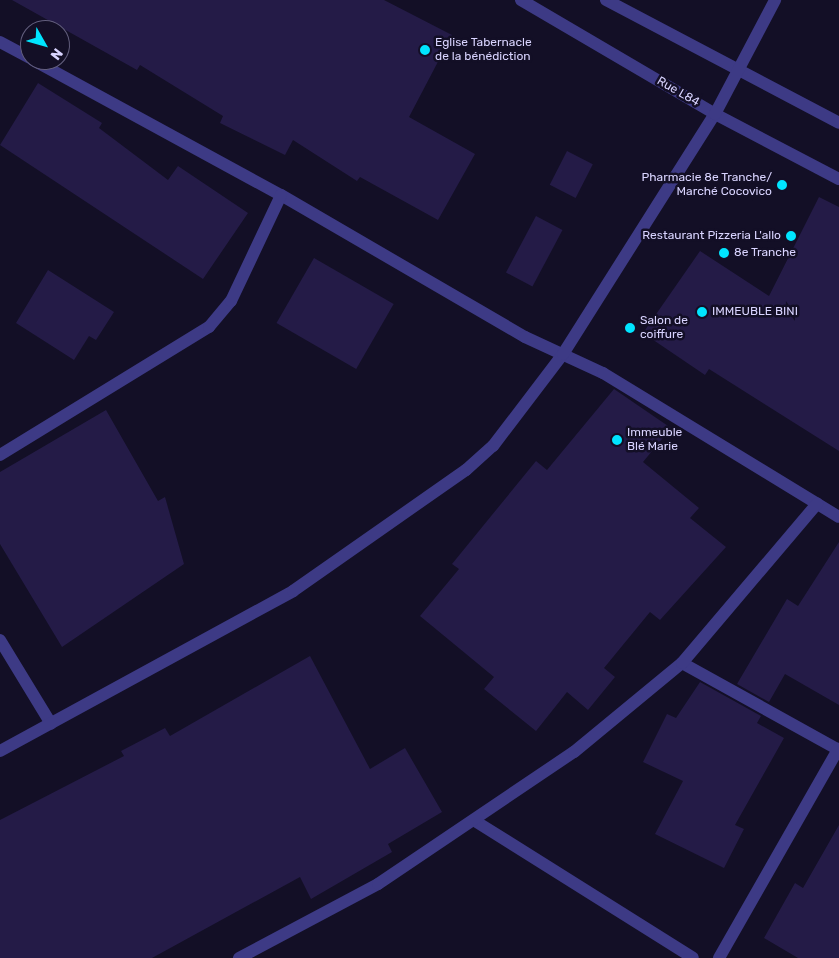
<!DOCTYPE html>
<meta charset="utf-8">
<style>
body{margin:0}
#map{position:relative;width:839px;height:958px;overflow:hidden;background:#130f26;font-family:Rubik,sans-serif}
div>[style]{position:absolute}
[style*='--x']{left:calc(var(--x)*1px);top:calc(var(--y)*1px);width:calc(var(--w)*1px);rotate:calc(var(--a)*1deg)}
.building>*{inset:0;background:#241b47;transform-origin:0 0}
.minor>*{height:12px;margin:-6px;padding:0 6px;transform-origin:6px;border-radius:6px;background:#3d3a85}
.tertiary>*{height:12px;margin:-6px;padding:0 6px;transform-origin:6px;border-radius:6px;background:#3d3a85}
.dots>*{width:14px;height:14px;translate:-50% -50%;box-sizing:border-box;border:2px solid #130f26;border-radius:50%}
span{translate:-50% -50%;white-space:nowrap;text-align:center;line-height:1.15;-webkit-text-stroke:5px #130f26;paint-order:stroke}
.poi-label{font-size:12px;color:#d9d4ff}
.left{translate:0 -50%;text-align:left}
.right{translate:-100% -50%;text-align:right}
.street-label{font-size:12px;color:#d9d4ff}
.north{position:absolute;left:20px;top:20px;width:50px;height:50px;box-sizing:border-box;background:#130f26;border:1px solid #625e7d;border-radius:50%;rotate:128deg;font-size:14px;font-weight:700;line-height:20px;text-align:center;color:#d9d4ff}
.north::after{content:'';display:block;margin:auto;width:18px;height:22px;background:#00e5ff;clip-path:polygon(50% 0,100% 100%,50% 72%,0 100%)}
</style>
<div id="map">
<div class="building">
<i style="clip-path:polygon(12px 0,384px 0,452px 35px,409px 117px,475px 154px,438px 220px,360px 177px,357px 181px,293px 140px,285px 155px,220px 123px,223px 116px,140px 65px,137px 70px)"></i>
<i style="clip-path:polygon(38px 83px,102px 123px,99px 128px,168px 180px,178px 166px,248px 213px,203px 279px,0 145px)"></i>
<i style="left:567px;top:151px;width:29px;height:38px;rotate:27deg"></i>
<i style="clip-path:polygon(819px 197px,839px 207px,839px 451px,709px 369px,705px 375px,643px 333px,700px 251px,769px 296px)"></i>
<i style="left:536px;top:216px;width:30px;height:64px;rotate:28deg"></i>
<i style="left:314px;top:258px;width:92px;height:75px;rotate:30deg"></i>
<i style="clip-path:polygon(48px 270px,114px 312px,96px 340px,89px 336px,74px 360px,16px 323px)"></i>
<i style="clip-path:polygon(614px 389px,671px 428px,643px 462px,699px 508px,690px 518px,726px 547px,660px 620px,650px 612px,604px 668px,615px 677px,588px 710px,567px 692px,536px 731px,484px 689px,494px 677px,420px 616px,459px 569px,452px 564px,536px 461px,547px 470px)"></i>
<i style="clip-path:polygon(106px 410px,158px 501px,165px 497px,184px 564px,62px 647px,0 544px,0 472px)"></i>
<i style="clip-path:polygon(839px 542px,839px 705px,785px 674px,769px 702px,737px 684px,787px 599px,798px 606px)"></i>
<i style="clip-path:polygon(310px 656px,370px 769px,405px 748px,442px 812px,388px 844px,392px 852px,311px 899px,300px 877px,152px 958px,0 958px,0 820px,124px 756px,121px 751px,165px 728px,170px 736px)"></i>
<i style="clip-path:polygon(700px 682px,761px 716px,757px 723px,784px 738px,735px 825px,744px 829px,724px 868px,655px 834px,683px 781px,643px 762px,667px 714px,676px 718px)"></i>
<i style="clip-path:polygon(839px 825px,839px 958px,798px 958px,764px 938px,795px 883px,803px 888px)"></i>
</div>
<div class="minor">
<i style="--x:0;--y:42;--w:34;--a:28"></i>
<i style="--x:33;--y:60;--w:282;--a:28.6"></i>
<i style="--x:281;--y:195;--w:282;--a:30.2"></i>
<i style="--x:525;--y:337;--w:86;--a:24.8"></i>
<i style="--x:603;--y:373;--w:276;--a:31.4"></i>
<i style="--x:0;--y:455;--w:245;--a:-31.5"></i>
<i style="--x:209;--y:327;--w:34;--a:-50"></i>
<i style="--x:231;--y:301;--w:117;--a:-64.7"></i>
<i style="--x:0;--y:640;--w:98;--a:58.7"></i>
<i style="--x:682;--y:663;--w:179;--a:29"></i>
<i style="--x:0;--y:751;--w:334;--a:-28.6"></i>
<i style="--x:293;--y:591;--w:211;--a:-35"></i>
<i style="--x:466;--y:470;--w:36;--a:-42"></i>
<i style="--x:493;--y:446;--w:116;--a:-52.7"></i>
<i style="--x:563;--y:354;--w:284;--a:-57.7"></i>
<i style="--x:475;--y:821;--w:257;--a:32.1"></i>
<i style="--x:239;--y:958;--w:157;--a:-28"></i>
<i style="--x:378;--y:884;--w:236;--a:-34"></i>
<i style="--x:574;--y:752;--w:140;--a:-39.5"></i>
<i style="--x:682;--y:663;--w:209;--a:-49.7"></i>
<i style="--x:719;--y:958;--w:241;--a:-60.3"></i>
</div>
<div class="tertiary">
<i style="--x:521;--y:0;--w:225;--a:30.4"></i>
<i style="--x:715;--y:114;--w:140;--a:27.7"></i>
<i style="--x:606;--y:0;--w:263;--a:27.8"></i>
<i style="--x:715;--y:114;--w:129;--a:-62.2"></i>
</div>
<div class="dots">
<i style="left:425px;top:50px;background:#00e5ff"></i>
<i style="left:782px;top:185px;background:#00e5ff"></i>
<i style="left:791px;top:236px;background:#00e5ff"></i>
<i style="left:724px;top:253px;background:#00e5ff"></i>
<i style="left:702px;top:312px;background:#00e5ff"></i>
<i style="left:630px;top:328px;background:#00e5ff"></i>
<i style="left:617px;top:440px;background:#00e5ff"></i>
</div>
<div class="poi-label">
<span class="left" style="left:435px;top:50px">Eglise Tabernacle<br>de la bénédiction</span>
<span class="right" style="left:772px;top:185px">Pharmacie 8e Tranche/<br>Marché Cocovico</span>
<span class="right" style="left:781px;top:236px">Restaurant Pizzeria L'allo</span>
<span class="left" style="left:734px;top:253px">8e Tranche</span>
<span class="left" style="left:712px;top:312px">IMMEUBLE BINI</span>
<span class="left" style="left:640px;top:328px">Salon de<br>coiffure</span>
<span class="left" style="left:627px;top:440px">Immeuble<br>Blé Marie</span>
</div>
<div class="street-label">
<span style="left:678px;top:92px;rotate:30deg">Rue L84</span>
</div>
<div class="north">N</div>
</div>
